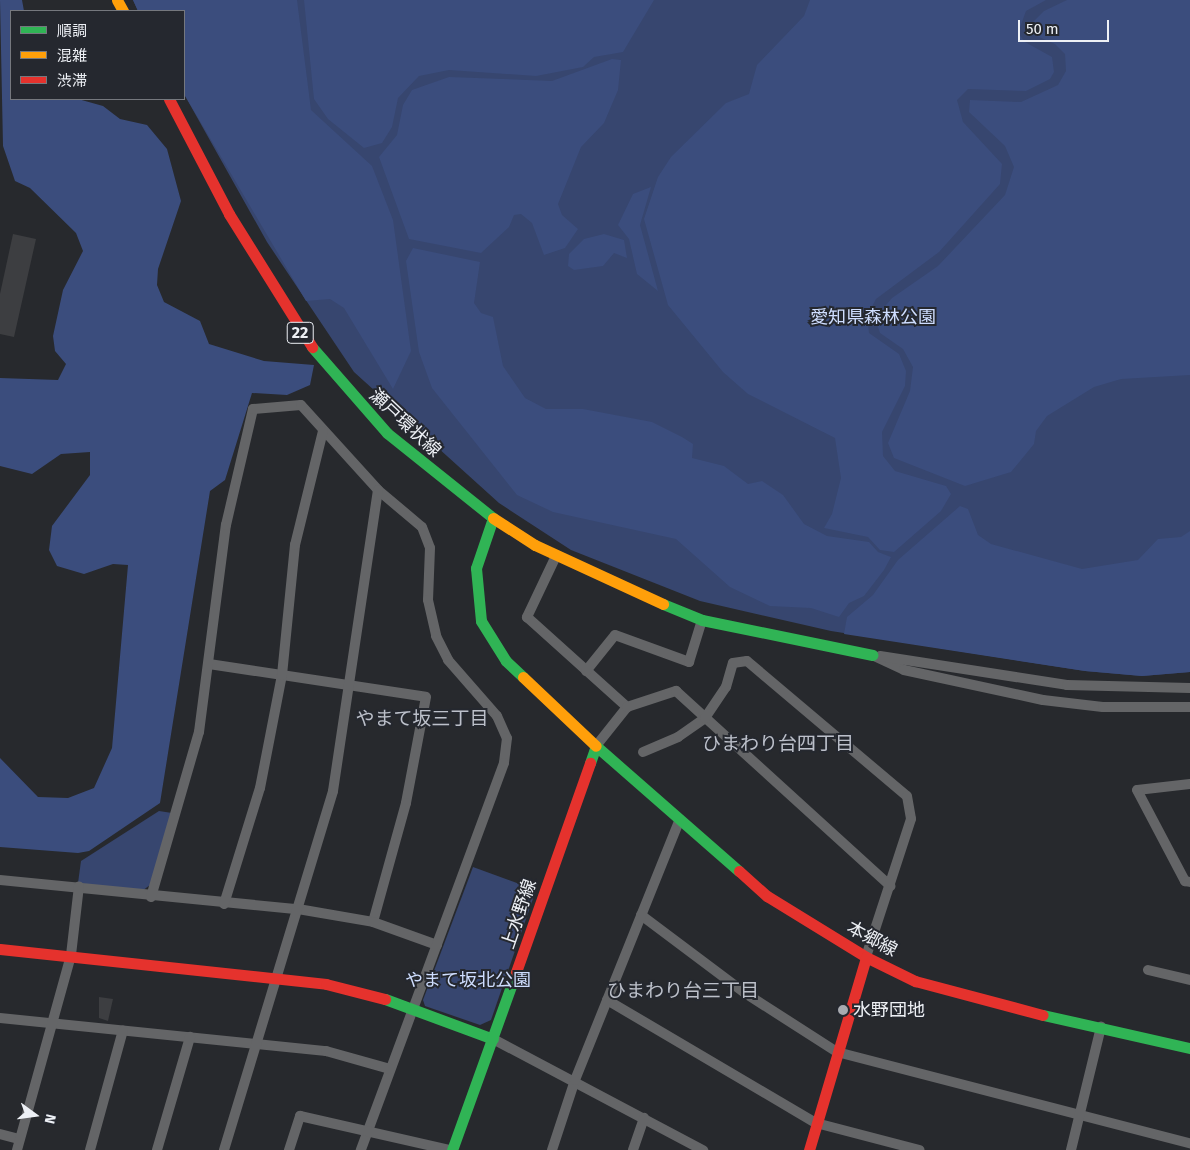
<!DOCTYPE html>
<meta charset="utf-8">
<style>
body{margin:0}
#map{position:relative;width:1190px;height:1150px;overflow:hidden;background:#27292d;font-family:"Fira Sans","Noto Sans JP",sans-serif}
div>[style]{position:absolute}
[style*='--x']{left:calc(var(--x)*1px);top:calc(var(--y)*1px);width:calc(var(--w)*1px);rotate:calc(var(--a)*1deg)}
.green>*{inset:0;background:#37466f}
.forest>*{inset:0;background:#3b4d7d}
.building>*{inset:0;background:#3d3e41}
.street>*{height:10px;margin:-5px;padding:0 5px;transform-origin:5px;border-radius:5px;background:#646567}
.fast>*{height:11px;margin:-5.5px;padding:0 5.5px;transform-origin:5.5px;border-radius:5.5px;background:#30b455}
.slow>*{height:11px;margin:-5.5px;padding:0 5.5px;transform-origin:5.5px;border-radius:5.5px;background:#ff9f0a}
.jam>*{height:11px;margin:-5.5px;padding:0 5.5px;transform-origin:5.5px;border-radius:5.5px;background:#e5322d}
.dots>*{width:14px;height:14px;translate:-50% -50%;box-sizing:border-box;border:2px solid #25282f;border-radius:50%}
span{translate:-50% -50%;white-space:nowrap;text-align:center;line-height:1.15;-webkit-text-stroke:4px #25282f;paint-order:stroke}
.shield-label span{padding:1px 4px;background:#25282f;border:1px solid;border-radius:4px;-webkit-text-stroke-width:0}
.shield-label{font-size:16px;color:#edf0f5;font-weight:700}
.park-label{font-size:18px;color:#ceddfe}
.street-label{font-size:18px;color:#edf0f5}
.poi-label{font-size:18px;color:#edf0f5}
.left{translate:0 -50%;text-align:left}
.neighbourhood-label{font-size:19px;color:#bcc0ca}
.legend{position:absolute;left:10px;top:10px;width:175px;height:90px;box-sizing:border-box;background:#25282f;border:1px solid #75787e;margin:0;padding:6px 9px;list-style:none;font-size:15px;color:#edf0f5}
.legend li{display:flex;align-items:center;gap:10px;height:25px}
.legend b{width:25px;border:1px solid #75787e}
.north{position:absolute;left:10px;top:1090px;width:50px;height:50px;-webkit-text-stroke:4px #25282f;paint-order:stroke;rotate:104deg;font-size:14px;font-weight:700;line-height:20px;text-align:center;color:#edf0f5}
.north::after{content:'';display:block;margin:auto;width:18px;height:22px;background:#edf0f5;clip-path:polygon(50% 0,100% 100%,50% 72%,0 100%)}
.scale{position:absolute;left:1018px;top:20px;width:91px;height:22px;box-sizing:border-box;border:2px solid #edf0f5;border-top:0;padding-left:6px;font-size:15px;line-height:18px;white-space:nowrap;color:#edf0f5;-webkit-text-stroke:4px #25282f;paint-order:stroke}
</style>
<div id="map">
<div class="green">
<i style="clip-path:polygon(133px 0,1190px 0,1190px 672px,1142px 676px,1085px 671px,831px 631px,700px 601px,571px 550px,499px 503px,354px 372px,267px 242px,184px 94px,184px 11px,138px 11px)"></i>
<i style="clip-path:polygon(159px 811px,172px 813px,150px 885px,142px 891px,78px 883px,81px 861px)"></i>
<i style="clip-path:polygon(473px 867px,536px 890px,491px 1020px,480px 1025px,425px 1006px,423px 1000px)"></i>
</div>
<div class="forest">
<i style="clip-path:polygon(0 0,22px 0,24px 11px,11px 11px,11px 99px,78px 99px,103px 106px,120px 119px,147px 125px,167px 149px,181px 201px,158px 269px,157px 285px,164px 302px,200px 321px,209px 344px,264px 361px,314px 365px,310px 385px,287px 395px,252px 393px,225px 480px,210px 491px,160px 803px,89px 851px,78px 853px,0 847px,0 758px,38px 797px,68px 798px,94px 788px,112px 748px,128px 565px,113px 564px,84px 574px,57px 566px,49px 550px,52px 526px,90px 475px,90px 452px,61px 454px,32px 474px,0 466px,0 378px,58px 380px,66px 364px,55px 351px,53px 336px,63px 290px,83px 251px,76px 233px,30px 188px,15px 181px,3px 146px)"></i>
<i style="clip-path:polygon(133px 0,297px 0,311px 110px,372px 166px,393px 220px,411px 351px,393px 389px,344px 308px,330px 299px,306px 301px,184px 94px,184px 11px,138px 11px)"></i>
<i style="clip-path:polygon(304px 0,654px 0,623px 52px,594px 57px,583px 67px,536px 76px,449px 70px,419px 76px,398px 98px,392px 127px,382px 143px,364px 148px,328px 119px,314px 99px)"></i>
<i style="clip-path:polygon(810px 0,1046px 0,1026px 11px,1018px 33px,1025px 42px,1052px 57px,1054px 72px,1050px 79px,1026px 91px,968px 89px,957px 100px,963px 122px,1002px 164px,1000px 184px,939px 252px,876px 299px,867px 316px,869px 333px,899px 354px,906px 371px,905px 386px,882px 432px,883px 456px,895px 471px,946px 486px,951px 494px,941px 511px,894px 552px,880px 550px,868px 537px,824px 528px,832px 514px,841px 478px,835px 438px,748px 394px,723px 372px,668px 305px,644px 219px,658px 177px,671px 157px,726px 103px,749px 94px,757px 65px,804px 16px)"></i>
<i style="clip-path:polygon(1067px 0,1190px 0,1190px 375px,1121px 379px,1094px 387px,1047px 416px,1036px 431px,1034px 444px,1011px 472px,965px 486px,894px 458px,888px 443px,910px 391px,913px 367px,903px 349px,880px 333px,875px 318px,892px 298px,938px 266px,1005px 195px,1014px 167px,1005px 146px,969px 112px,970px 100px,1021px 102px,1058px 85px,1066px 71px,1065px 54px,1055px 44px,1032px 34px,1030px 25px,1044px 11px)"></i>
<i style="clip-path:polygon(612px 59px,621px 60px,618px 90px,604px 123px,581px 147px,558px 204px,562px 215px,578px 229px,565px 248px,544px 255px,532px 223px,521px 214px,514px 215px,509px 227px,481px 253px,409px 239px,379px 157px,397px 135px,403px 105px,412px 90px,449px 77px,552px 81px)"></i>
<i style="clip-path:polygon(651px 187px,640px 225px,658px 291px,637px 274px,629px 239px,618px 225px,633px 194px)"></i>
<i style="clip-path:polygon(604px 234px,624px 240px,627px 258px,614px 253px,603px 266px,574px 270px,568px 266px,569px 254px,584px 239px)"></i>
<i style="clip-path:polygon(413px 248px,480px 262px,474px 303px,481px 313px,493px 317px,503px 366px,525px 398px,546px 409px,583px 409px,652px 422px,682px 437px,693px 444px,692px 458px,724px 466px,748px 484px,762px 481px,783px 495px,804px 524px,827px 536px,869px 542px,878px 552px,891px 557px,884px 570px,864px 596px,849px 603px,839px 617px,811px 608px,770px 606px,730px 587px,676px 539px,553px 512px,517px 495px,432px 388px,419px 352px,406px 261px)"></i>
<i style="clip-path:polygon(960px 506px,968px 509px,978px 535px,991px 544px,1082px 569px,1138px 560px,1158px 539px,1181px 537px,1190px 531px,1190px 672px,1142px 676px,1085px 671px,844px 634px,847px 617px,873px 595px,898px 560px)"></i>
</div>
<div class="building">
<i style="clip-path:polygon(13px 234px,36px 239px,14px 337px,0 334px,0 294px)"></i>
<i style="clip-path:polygon(99px 997px,113px 999px,108px 1021px,99px 1018px)"></i>
</div>
<div class="street">
<i style="--x:556;--y:556;--w:68;--a:115.4"></i>
<i style="--x:527;--y:617;--w:135;--a:42"></i>
<i style="--x:872;--y:655;--w:35;--a:25"></i>
<i style="--x:904;--y:670;--w:142;--a:12.2"></i>
<i style="--x:1043;--y:700;--w:60;--a:6.7"></i>
<i style="--x:1103;--y:707;--w:87;--a:0"></i>
<i style="--x:880;--y:656;--w:189;--a:8.8"></i>
<i style="--x:1067;--y:685;--w:123;--a:1.4"></i>
<i style="--x:209;--y:664;--w:219;--a:8.6"></i>
<i style="--x:426;--y:697;--w:108;--a:100.7"></i>
<i style="--x:406;--y:803;--w:123;--a:105.5"></i>
<i style="--x:586;--y:671;--w:46;--a:-51.1"></i>
<i style="--x:615;--y:635;--w:79;--a:20"></i>
<i style="--x:689;--y:662;--w:44;--a:-72.8"></i>
<i style="--x:596;--y:746;--w:50;--a:-51.5"></i>
<i style="--x:627;--y:707;--w:52;--a:-18.1"></i>
<i style="--x:676;--y:691;--w:290;--a:42.3"></i>
<i style="--x:643;--y:752;--w:38;--a:-23"></i>
<i style="--x:678;--y:737;--w:33;--a:-35"></i>
<i style="--x:705;--y:718;--w:37;--a:-56"></i>
<i style="--x:726;--y:687;--w:25;--a:-74"></i>
<i style="--x:733;--y:663;--w:14;--a:-8"></i>
<i style="--x:747;--y:661;--w:209;--a:40.2"></i>
<i style="--x:907;--y:796;--w:23;--a:80"></i>
<i style="--x:911;--y:819;--w:145;--a:108.1"></i>
<i style="--x:1190;--y:784;--w:53;--a:173.5"></i>
<i style="--x:1137;--y:790;--w:103;--a:62.2"></i>
<i style="--x:1185;--y:881;--w:5;--a:11"></i>
<i style="--x:0;--y:880;--w:299;--a:5.6"></i>
<i style="--x:298;--y:909;--w:76;--a:9.8"></i>
<i style="--x:373;--y:922;--w:68;--a:19.8"></i>
<i style="--x:151;--y:897;--w:172;--a:-73.8"></i>
<i style="--x:199;--y:732;--w:209;--a:-82.6"></i>
<i style="--x:226;--y:525;--w:119;--a:-76.9"></i>
<i style="--x:253;--y:409;--w:48;--a:-4.8"></i>
<i style="--x:301;--y:405;--w:115;--a:47.8"></i>
<i style="--x:378;--y:490;--w:57;--a:40.1"></i>
<i style="--x:422;--y:527;--w:22;--a:69"></i>
<i style="--x:430;--y:548;--w:52;--a:92.2"></i>
<i style="--x:428;--y:600;--w:37;--a:77"></i>
<i style="--x:436;--y:636;--w:27;--a:63"></i>
<i style="--x:448;--y:660;--w:74;--a:48.8"></i>
<i style="--x:497;--y:716;--w:24;--a:66"></i>
<i style="--x:507;--y:738;--w:25;--a:97"></i>
<i style="--x:504;--y:763;--w:413;--a:110.3"></i>
<i style="--x:224;--y:904;--w:121;--a:-72.8"></i>
<i style="--x:260;--y:788;--w:115;--a:-79"></i>
<i style="--x:282;--y:675;--w:131;--a:-84.3"></i>
<i style="--x:295;--y:545;--w:117;--a:-76.2"></i>
<i style="--x:641;--y:915;--w:130;--a:36.9"></i>
<i style="--x:745;--y:993;--w:109;--a:32.7"></i>
<i style="--x:837;--y:1052;--w:365;--a:14.5"></i>
<i style="--x:1148;--y:970;--w:43;--a:13.4"></i>
<i style="--x:607;--y:1000;--w:243;--a:30.5"></i>
<i style="--x:816;--y:1123;--w:107;--a:14.6"></i>
<i style="--x:0;--y:1018;--w:328;--a:5.8"></i>
<i style="--x:326;--y:1051;--w:66;--a:15.7"></i>
<i style="--x:493;--y:1039;--w:238;--a:27.9"></i>
<i style="--x:0;--y:1134;--w:20;--a:15"></i>
<i style="--x:17;--y:1150;--w:202;--a:-74.5"></i>
<i style="--x:71;--y:955;--w:69;--a:-83.4"></i>
<i style="--x:90;--y:1150;--w:124;--a:-74.6"></i>
<i style="--x:157;--y:1150;--w:118;--a:-73.7"></i>
<i style="--x:224;--y:1150;--w:375;--a:-73.1"></i>
<i style="--x:333;--y:791;--w:304;--a:-81.5"></i>
<i style="--x:289;--y:1150;--w:36;--a:-72"></i>
<i style="--x:300;--y:1116;--w:154;--a:12.8"></i>
<i style="--x:552;--y:1150;--w:74;--a:-71.8"></i>
<i style="--x:575;--y:1080;--w:281;--a:-68.1"></i>
<i style="--x:633;--y:1150;--w:34;--a:-71"></i>
<i style="--x:1071;--y:1150;--w:127;--a:-76.3"></i>
</div>
<div class="fast">
<i style="--x:312;--y:347;--w:114;--a:48.9"></i>
<i style="--x:387;--y:433;--w:136;--a:38.7"></i>
<i style="--x:493;--y:518;--w:53;--a:108.8"></i>
<i style="--x:476;--y:568;--w:53;--a:84.6"></i>
<i style="--x:481;--y:621;--w:47;--a:58"></i>
<i style="--x:506;--y:661;--w:23;--a:43"></i>
<i style="--x:663;--y:604;--w:42;--a:22.3"></i>
<i style="--x:702;--y:620;--w:174;--a:11.6"></i>
<i style="--x:590;--y:763;--w:18;--a:-71"></i>
<i style="--x:596;--y:746;--w:190;--a:41.2"></i>
<i style="--x:385;--y:999;--w:115;--a:20.3"></i>
<i style="--x:1043;--y:1015;--w:151;--a:12.7"></i>
<i style="--x:452;--y:1150;--w:189;--a:-70.2"></i>
</div>
<div class="slow">
<i style="--x:117;--y:0;--w:13;--a:61"></i>
<i style="--x:493;--y:518;--w:50;--a:32.7"></i>
<i style="--x:535;--y:545;--w:141;--a:24.7"></i>
<i style="--x:523;--y:677;--w:100;--a:43.4"></i>
</div>
<div class="jam">
<i style="--x:169;--y:99;--w:130;--a:62.4"></i>
<i style="--x:229;--y:214;--w:157;--a:58"></i>
<i style="--x:739;--y:871;--w:38;--a:42"></i>
<i style="--x:767;--y:896;--w:116;--a:31.6"></i>
<i style="--x:866;--y:957;--w:55;--a:26.1"></i>
<i style="--x:915;--y:981;--w:132;--a:14.9"></i>
<i style="--x:0;--y:949;--w:328;--a:6.1"></i>
<i style="--x:326;--y:984;--w:61;--a:14.3"></i>
<i style="--x:516;--y:972;--w:222;--a:-70.5"></i>
<i style="--x:809;--y:1150;--w:201;--a:-73.5"></i>
</div>
<div class="dots">
<i style="left:843px;top:1010px;background:#a8aaaf"></i>
</div>
<div class="shield-label">
<span style="left:300px;top:333px">22</span>
</div>
<div class="park-label">
<span style="left:873px;top:317px">愛知県森林公園</span>
<span style="left:468px;top:980px">やまて坂北公園</span>
</div>
<div class="street-label">
<span style="left:405px;top:423px;rotate:43deg">瀬戸環状線</span>
<span style="left:519px;top:914px;rotate:-71deg">上水野線</span>
<span style="left:872px;top:939px;rotate:28deg">本郷線</span>
</div>
<div class="poi-label">
<span class="left" style="left:853px;top:1010px">水野団地</span>
</div>
<div class="neighbourhood-label">
<span style="left:422px;top:719px">やまて坂三丁目</span>
<span style="left:778px;top:744px">ひまわり台四丁目</span>
<span style="left:683px;top:991px">ひまわり台三丁目</span>
</div>
<ul class="legend">
<li><b style="height:6px;background:#30b455"></b>順調</li>
<li><b style="height:6px;background:#ff9f0a"></b>混雑</li>
<li><b style="height:6px;background:#e5322d"></b>渋滞</li>
</ul>
<div class="north">N</div>
<div class="scale">50 m</div>
</div>
